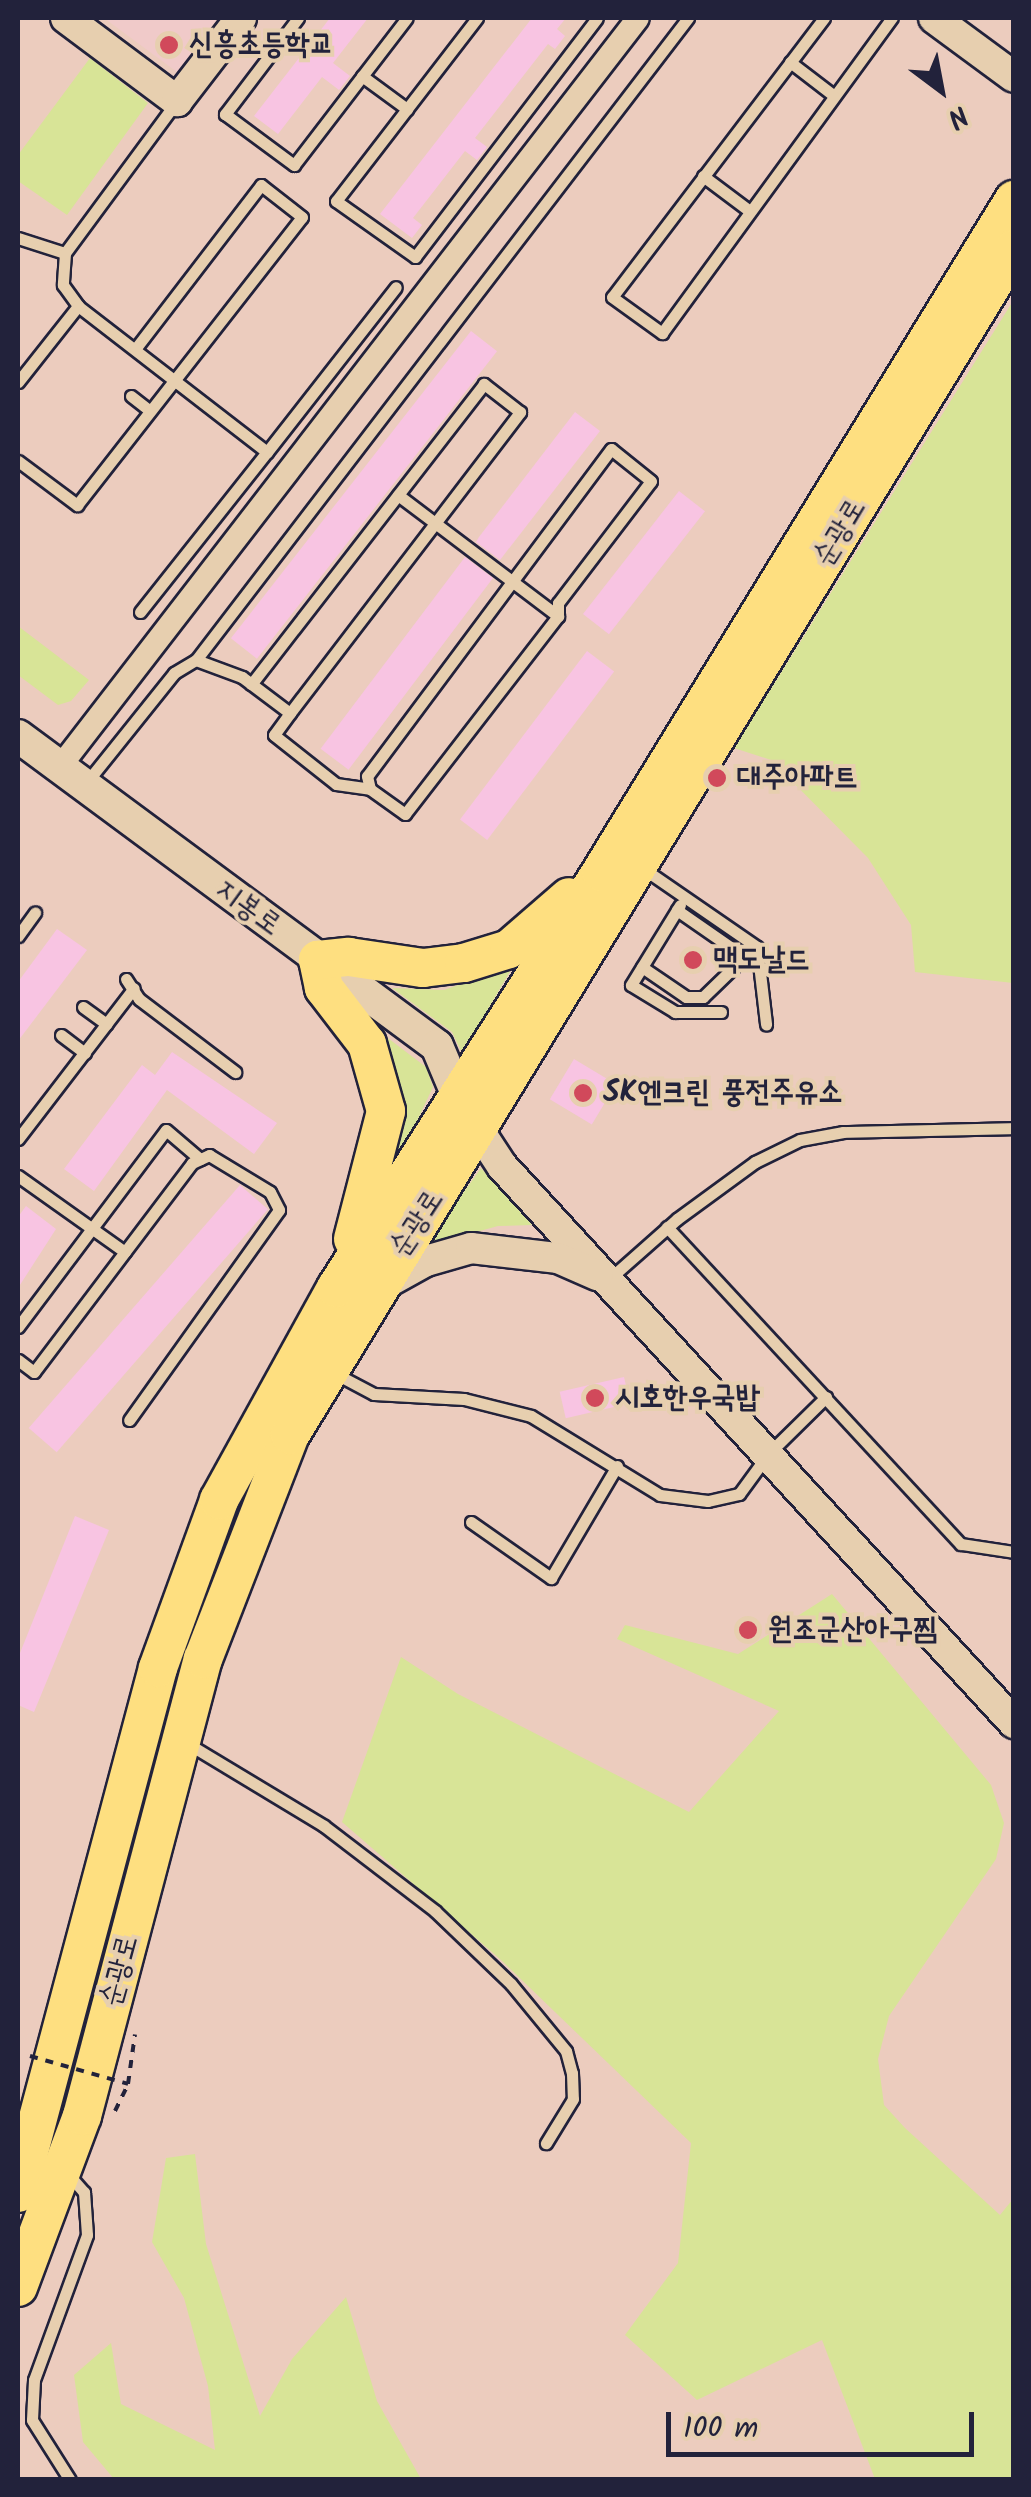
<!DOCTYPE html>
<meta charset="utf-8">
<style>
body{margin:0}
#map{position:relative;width:1031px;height:2497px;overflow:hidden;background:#ecccbe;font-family:Kalam,"Poor Story",sans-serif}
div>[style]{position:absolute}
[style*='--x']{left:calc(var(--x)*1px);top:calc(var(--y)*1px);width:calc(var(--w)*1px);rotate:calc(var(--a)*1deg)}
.built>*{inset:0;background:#f0cac9}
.green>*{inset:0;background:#d8e497}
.building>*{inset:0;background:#f8c4e2;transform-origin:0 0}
.path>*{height:4px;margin-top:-2px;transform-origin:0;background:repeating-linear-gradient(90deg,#22223b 0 8px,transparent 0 16px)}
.roads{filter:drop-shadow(2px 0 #22223b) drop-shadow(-2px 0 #22223b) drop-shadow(0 2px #22223b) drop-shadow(0 -2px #22223b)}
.service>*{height:11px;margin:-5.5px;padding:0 5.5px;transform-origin:5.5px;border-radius:5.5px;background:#e7cfaf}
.minor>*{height:22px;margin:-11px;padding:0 11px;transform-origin:11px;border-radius:11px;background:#e7cfaf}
.tertiary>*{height:30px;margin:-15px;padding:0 15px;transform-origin:15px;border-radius:15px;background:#e7cfaf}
.secondary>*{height:32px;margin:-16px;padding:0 16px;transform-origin:16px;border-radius:16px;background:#e7cfaf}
.primary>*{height:38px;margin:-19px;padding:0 19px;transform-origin:19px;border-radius:19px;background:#fedf80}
.path-bridge>*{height:4px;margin-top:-2px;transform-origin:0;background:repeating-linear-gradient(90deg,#22223b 0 8px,transparent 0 16px)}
.dots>*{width:28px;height:28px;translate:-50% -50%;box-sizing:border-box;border:5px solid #e7cfaf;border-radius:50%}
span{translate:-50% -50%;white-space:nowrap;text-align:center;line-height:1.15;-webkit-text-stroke:8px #e7cfaf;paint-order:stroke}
.poi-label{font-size:30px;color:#22223b;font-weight:700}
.left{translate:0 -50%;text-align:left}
.street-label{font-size:30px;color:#22223b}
.frame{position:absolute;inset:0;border:20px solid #22223b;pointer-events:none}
.north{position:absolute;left:891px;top:40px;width:100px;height:100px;-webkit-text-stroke:8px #e7cfaf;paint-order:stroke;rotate:148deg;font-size:28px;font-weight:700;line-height:40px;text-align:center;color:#22223b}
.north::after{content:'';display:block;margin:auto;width:35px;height:45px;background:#22223b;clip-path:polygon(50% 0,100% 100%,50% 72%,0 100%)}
.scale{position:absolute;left:666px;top:2412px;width:308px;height:45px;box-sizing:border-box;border:5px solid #22223b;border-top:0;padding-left:12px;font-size:30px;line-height:35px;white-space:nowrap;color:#22223b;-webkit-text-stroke:8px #e7cfaf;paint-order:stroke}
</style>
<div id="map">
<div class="built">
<i style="clip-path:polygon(104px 18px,218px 18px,177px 72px)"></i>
</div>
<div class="green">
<i style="clip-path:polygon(90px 58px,148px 103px,67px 215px,18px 181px,18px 155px)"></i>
<i style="clip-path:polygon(1013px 301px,1014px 983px,1013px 983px,915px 972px,911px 925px,868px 858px,771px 760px,734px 748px)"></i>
<i style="clip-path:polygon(18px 626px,89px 680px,71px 701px,58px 705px,18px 675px)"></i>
<i style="clip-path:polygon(514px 965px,462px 1053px,452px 1032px,392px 988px,444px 990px)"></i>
<i style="clip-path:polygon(368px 1023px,426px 1067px,433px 1087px,393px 1172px,402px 1094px,388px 1048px)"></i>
<i style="clip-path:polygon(481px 1168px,532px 1225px,498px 1226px,425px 1246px)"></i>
<i style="clip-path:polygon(832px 1594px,991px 1785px,1004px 1823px,996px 1859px,889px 2016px,878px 2059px,884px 2105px,905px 2128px,1000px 2215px,1013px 2199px,1013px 2479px,875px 2479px,822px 2340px,697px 2400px,625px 2335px,678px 2263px,691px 2143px,501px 1960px,342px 1822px,401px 1657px,458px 1694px,689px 1812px,779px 1711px,617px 1639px,625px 1625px,738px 1654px)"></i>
<i style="clip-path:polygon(195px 2154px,206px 2244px,260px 2416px,292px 2359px,346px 2297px,377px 2401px,421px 2479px,114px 2479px,83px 2442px,74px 2375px,111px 2343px,121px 2404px,215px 2450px,208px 2386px,184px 2298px,152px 2242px,166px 2158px)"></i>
</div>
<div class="building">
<i style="clip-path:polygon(330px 18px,368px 18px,333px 63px,350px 76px,339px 90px,322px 77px,278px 134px,254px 116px)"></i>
<i style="clip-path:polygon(532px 18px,566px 18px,557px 29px,565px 36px,555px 49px,548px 44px,475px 138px,487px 147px,477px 160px,465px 151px,413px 218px,422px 225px,412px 238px,380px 214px)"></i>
<i style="left:471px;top:331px;width:33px;height:390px;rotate:38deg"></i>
<i style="clip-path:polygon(575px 412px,600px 431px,500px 560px,476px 542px,479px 537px)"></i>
<i style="left:679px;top:491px;width:33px;height:156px;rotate:38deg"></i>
<i style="left:465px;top:557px;width:35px;height:240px;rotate:37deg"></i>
<i style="left:587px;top:651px;width:34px;height:211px;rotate:37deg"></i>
<i style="clip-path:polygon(57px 929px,87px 950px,18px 1041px,18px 982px)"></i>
<i style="clip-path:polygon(172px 1052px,277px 1123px,254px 1154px,167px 1090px,94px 1191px,64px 1169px,142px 1065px,155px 1075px)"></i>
<i style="left:574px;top:1059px;width:49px;height:47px;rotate:31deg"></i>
<i style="left:240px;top:1185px;width:37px;height:322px;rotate:41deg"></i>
<i style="clip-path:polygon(26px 1206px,56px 1229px,18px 1288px,18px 1217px)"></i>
<i style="left:624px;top:1377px;width:27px;height:66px;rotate:77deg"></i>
<i style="clip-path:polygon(75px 1516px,109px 1530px,34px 1712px,18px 1705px,18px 1658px)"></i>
</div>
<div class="path">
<i style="--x:115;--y:2111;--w:30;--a:-64"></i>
<i style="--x:128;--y:2084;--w:50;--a:-82"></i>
</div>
<div class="roads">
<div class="service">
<i style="--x:298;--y:18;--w:121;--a:127.2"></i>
<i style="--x:225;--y:114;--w:86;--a:36.5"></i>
<i style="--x:294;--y:165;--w:185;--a:-52.5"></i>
<i style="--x:477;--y:18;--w:231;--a:127.6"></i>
<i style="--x:336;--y:201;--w:97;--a:35.3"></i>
<i style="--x:415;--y:257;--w:300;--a:-52.7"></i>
<i style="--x:824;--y:18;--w:350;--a:127.2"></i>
<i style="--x:612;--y:297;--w:62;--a:35.8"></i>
<i style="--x:662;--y:333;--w:390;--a:-53.9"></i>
<i style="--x:790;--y:62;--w:54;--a:37.5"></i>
<i style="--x:362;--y:76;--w:56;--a:36.3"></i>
<i style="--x:703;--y:176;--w:55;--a:36.9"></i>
<i style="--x:18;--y:238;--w:49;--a:17.7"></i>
<i style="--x:65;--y:253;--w:185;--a:-53.6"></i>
<i style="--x:65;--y:253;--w:32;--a:94"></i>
<i style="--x:63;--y:285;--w:26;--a:54"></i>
<i style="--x:78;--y:306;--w:239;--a:37.7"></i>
<i style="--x:267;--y:452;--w:209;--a:-52"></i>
<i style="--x:18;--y:382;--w:97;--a:-51.7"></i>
<i style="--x:131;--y:396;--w:24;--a:38"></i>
<i style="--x:18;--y:461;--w:74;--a:36.7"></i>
<i style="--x:77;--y:505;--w:365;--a:-52"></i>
<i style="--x:302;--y:217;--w:52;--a:-142"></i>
<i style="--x:261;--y:185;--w:207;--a:127.5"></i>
<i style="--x:398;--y:495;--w:201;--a:37.1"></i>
<i style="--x:140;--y:612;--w:204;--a:-51.6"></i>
<i style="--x:196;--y:660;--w:809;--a:-52.54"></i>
<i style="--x:290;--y:713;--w:27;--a:126"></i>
<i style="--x:274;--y:735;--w:79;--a:38.3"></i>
<i style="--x:336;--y:784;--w:34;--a:8"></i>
<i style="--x:370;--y:789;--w:43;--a:35.5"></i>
<i style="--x:405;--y:814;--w:250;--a:-52.3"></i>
<i style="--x:558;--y:616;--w:13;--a:-90"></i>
<i style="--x:558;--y:603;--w:153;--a:-52.7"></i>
<i style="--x:651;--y:481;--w:51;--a:-141.3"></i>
<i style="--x:611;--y:449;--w:408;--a:126.7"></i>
<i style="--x:367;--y:776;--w:13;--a:77"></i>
<i style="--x:86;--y:783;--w:141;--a:-51.3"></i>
<i style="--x:174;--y:673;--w:26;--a:-31"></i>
<i style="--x:196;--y:660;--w:49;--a:20.3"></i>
<i style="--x:242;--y:677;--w:60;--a:36.9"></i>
<i style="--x:290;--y:713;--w:379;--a:-52.6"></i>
<i style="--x:520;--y:412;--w:46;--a:-142.1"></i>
<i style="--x:484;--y:384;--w:380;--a:127.8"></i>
<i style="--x:641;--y:867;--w:141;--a:34.6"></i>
<i style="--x:757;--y:947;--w:78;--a:83.3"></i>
<i style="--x:680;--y:905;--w:94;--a:121.5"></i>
<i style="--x:631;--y:985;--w:52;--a:31.5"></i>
<i style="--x:675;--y:1012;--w:46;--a:0"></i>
<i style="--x:18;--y:936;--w:29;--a:-54"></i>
<i style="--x:642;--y:967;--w:53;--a:34.3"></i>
<i style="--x:686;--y:997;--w:17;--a:0"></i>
<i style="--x:703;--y:997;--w:42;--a:-44"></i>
<i style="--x:733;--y:968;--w:17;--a:-80"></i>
<i style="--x:736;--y:951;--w:72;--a:-145.2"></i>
<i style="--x:126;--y:979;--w:24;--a:57"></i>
<i style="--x:139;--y:999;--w:121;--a:37.2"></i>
<i style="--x:83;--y:1007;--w:29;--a:36"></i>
<i style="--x:61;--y:1035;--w:30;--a:37"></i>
<i style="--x:18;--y:1139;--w:190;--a:-52.5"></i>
<i style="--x:18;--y:1176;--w:131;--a:35.4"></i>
<i style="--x:667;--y:1227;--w:432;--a:47.2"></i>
<i style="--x:961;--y:1544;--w:54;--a:8.6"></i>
<i style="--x:608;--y:1280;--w:92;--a:-41.5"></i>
<i style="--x:677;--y:1219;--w:97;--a:-36.2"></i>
<i style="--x:755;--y:1162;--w:50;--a:-26.1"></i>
<i style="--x:800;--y:1140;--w:44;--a:-10.5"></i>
<i style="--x:843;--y:1132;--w:171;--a:-1.3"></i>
<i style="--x:18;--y:1327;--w:246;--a:-53.1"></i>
<i style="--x:166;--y:1130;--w:45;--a:40.5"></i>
<i style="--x:18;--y:1360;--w:20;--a:37"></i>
<i style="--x:34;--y:1372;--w:262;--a:-52.9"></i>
<i style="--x:192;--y:1163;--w:19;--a:-25"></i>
<i style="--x:209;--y:1155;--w:71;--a:31.2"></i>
<i style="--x:270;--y:1192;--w:20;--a:63"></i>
<i style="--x:279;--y:1210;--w:258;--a:125.5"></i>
<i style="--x:336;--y:1374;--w:43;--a:27.8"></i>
<i style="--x:374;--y:1394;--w:90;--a:3.2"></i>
<i style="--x:464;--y:1399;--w:69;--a:14.2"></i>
<i style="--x:531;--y:1416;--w:151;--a:31.5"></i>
<i style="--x:660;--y:1495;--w:48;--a:7.1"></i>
<i style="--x:708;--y:1501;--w:32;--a:-13"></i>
<i style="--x:739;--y:1494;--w:51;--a:-53.8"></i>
<i style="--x:769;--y:1453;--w:80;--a:-44.5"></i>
<i style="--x:471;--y:1522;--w:98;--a:35"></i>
<i style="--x:551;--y:1578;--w:130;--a:-59.5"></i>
<i style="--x:185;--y:1742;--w:162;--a:31.1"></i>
<i style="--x:324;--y:1826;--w:140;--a:37.4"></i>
<i style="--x:435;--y:1911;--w:105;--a:43.8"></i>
<i style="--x:511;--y:1984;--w:87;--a:50.6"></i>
<i style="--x:566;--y:2051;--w:23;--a:75"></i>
<i style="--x:572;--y:2073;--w:26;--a:88"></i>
<i style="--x:573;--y:2099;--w:52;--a:121.5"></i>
<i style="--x:69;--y:2175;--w:23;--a:49"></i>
<i style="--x:84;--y:2192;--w:43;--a:86"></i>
<i style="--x:87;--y:2235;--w:154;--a:110.1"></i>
<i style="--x:34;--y:2380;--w:40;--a:92.9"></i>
<i style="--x:32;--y:2420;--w:71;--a:57.7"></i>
</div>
<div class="minor">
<i style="--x:59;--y:768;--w:947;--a:-52.33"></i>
</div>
<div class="tertiary">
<i style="--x:66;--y:18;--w:139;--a:36.8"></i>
<i style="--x:177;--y:101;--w:105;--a:-52.4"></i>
<i style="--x:934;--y:18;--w:99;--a:36.4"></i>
<i style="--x:466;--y:1111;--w:66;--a:56.8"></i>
<i style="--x:502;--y:1166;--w:757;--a:47.41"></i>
<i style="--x:381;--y:1286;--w:51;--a:-29.1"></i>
<i style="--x:426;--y:1261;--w:47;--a:-16.1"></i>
<i style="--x:471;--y:1248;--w:88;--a:6.6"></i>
<i style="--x:558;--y:1258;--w:43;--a:23.6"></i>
</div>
<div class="secondary">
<i style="--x:18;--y:736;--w:521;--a:36.5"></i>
<i style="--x:437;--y:1046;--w:54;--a:67.2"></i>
</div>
<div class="primary">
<i style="--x:353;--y:1239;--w:132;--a:-75.5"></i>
<i style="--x:386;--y:1111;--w:70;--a:-105.8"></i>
<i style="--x:367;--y:1044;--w:71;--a:-127.5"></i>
<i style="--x:324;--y:988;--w:29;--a:-102"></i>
<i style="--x:318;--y:960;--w:31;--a:-6"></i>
<i style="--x:349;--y:957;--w:75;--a:8.5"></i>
<i style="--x:423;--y:968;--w:41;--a:-7"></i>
<i style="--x:464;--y:963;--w:47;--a:-17.3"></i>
<i style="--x:509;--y:949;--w:79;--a:-40.9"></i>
<i style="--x:18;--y:2193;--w:543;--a:-75.07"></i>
<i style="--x:158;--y:1668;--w:179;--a:-70"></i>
<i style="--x:219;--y:1500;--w:242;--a:-61.1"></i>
<i style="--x:336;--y:1288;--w:493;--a:-57.5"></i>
<i style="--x:601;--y:872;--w:789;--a:-58.43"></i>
<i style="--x:18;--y:2287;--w:183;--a:-69.5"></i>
<i style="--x:82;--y:2116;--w:473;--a:-75.2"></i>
<i style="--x:203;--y:1659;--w:240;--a:-68.8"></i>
<i style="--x:290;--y:1435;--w:1390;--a:-58.6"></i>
</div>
</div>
<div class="path-bridge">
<i style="--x:30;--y:2056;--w:102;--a:15.9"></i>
</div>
<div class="dots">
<i style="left:169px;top:45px;background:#d1495b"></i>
<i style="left:717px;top:778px;background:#d1495b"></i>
<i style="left:693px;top:960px;background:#d1495b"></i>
<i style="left:583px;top:1093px;background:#d1495b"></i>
<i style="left:595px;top:1398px;background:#d1495b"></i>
<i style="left:748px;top:1630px;background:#d1495b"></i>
</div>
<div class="poi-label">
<span class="left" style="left:189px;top:45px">신흥초등학교</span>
<span class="left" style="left:737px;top:778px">대주아파트</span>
<span class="left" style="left:713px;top:960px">맥도날드</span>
<span class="left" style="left:603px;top:1093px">SK엔크린 풍전주유소</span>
<span class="left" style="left:615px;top:1398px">시호한우국밥</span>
<span class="left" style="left:768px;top:1630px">원조군산아구찜</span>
</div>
<div class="street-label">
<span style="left:840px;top:533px;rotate:-59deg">순광로</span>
<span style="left:248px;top:908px;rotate:36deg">지봉로</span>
<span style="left:417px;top:1224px;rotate:-57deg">순광로</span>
<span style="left:120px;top:1971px;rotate:-75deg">순광로</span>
</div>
<div class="frame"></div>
<div class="north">N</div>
<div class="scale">100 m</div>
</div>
